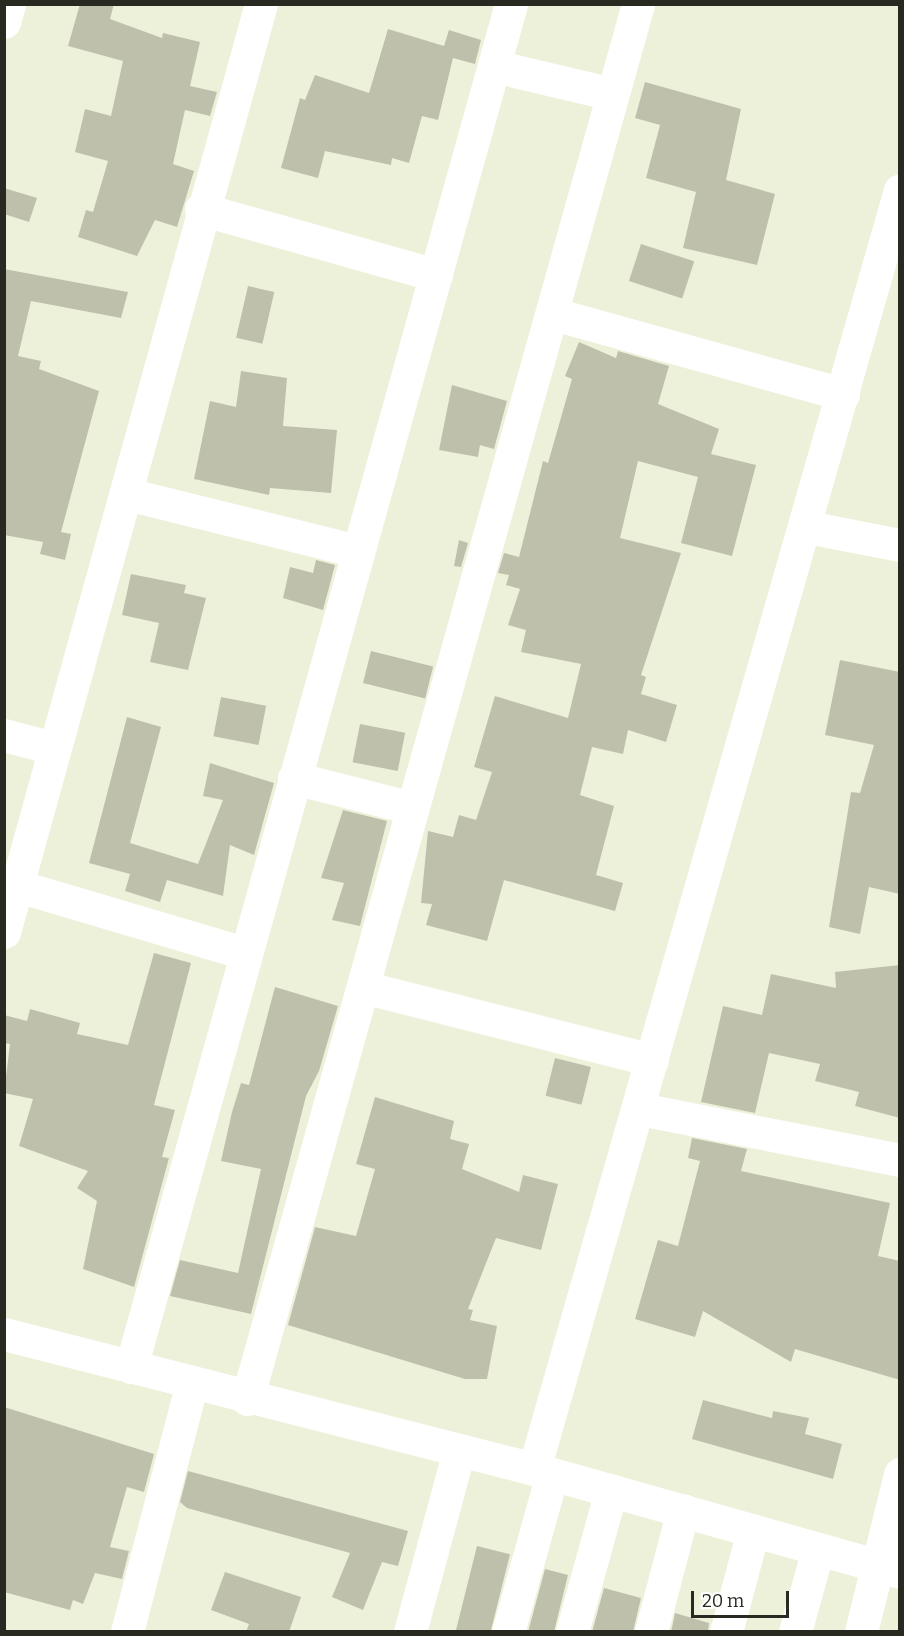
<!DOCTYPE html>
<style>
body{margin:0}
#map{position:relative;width:904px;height:1636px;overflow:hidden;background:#eef1da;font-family:Bitter,serif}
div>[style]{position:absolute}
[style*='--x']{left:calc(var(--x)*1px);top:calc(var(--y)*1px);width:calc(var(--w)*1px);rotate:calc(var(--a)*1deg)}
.building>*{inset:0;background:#bec0ab;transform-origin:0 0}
.minor>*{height:33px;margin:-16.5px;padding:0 16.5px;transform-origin:16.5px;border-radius:16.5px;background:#fff}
.tertiary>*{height:33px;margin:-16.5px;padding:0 16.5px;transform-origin:16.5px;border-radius:16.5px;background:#fff}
span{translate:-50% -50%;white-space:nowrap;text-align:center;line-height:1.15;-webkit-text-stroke:4.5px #fff;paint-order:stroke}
.frame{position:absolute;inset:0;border:6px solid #282920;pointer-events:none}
.scale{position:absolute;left:691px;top:1591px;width:98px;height:27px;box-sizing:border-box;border:3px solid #282920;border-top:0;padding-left:8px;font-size:18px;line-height:21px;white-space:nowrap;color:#282920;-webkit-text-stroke:4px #fff;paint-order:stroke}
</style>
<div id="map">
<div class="building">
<i style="clip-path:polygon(80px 4px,114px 4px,110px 19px,162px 38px,163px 33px,200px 42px,190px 86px,217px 92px,210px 116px,185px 110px,173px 164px,194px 171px,177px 227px,155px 220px,137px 256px,78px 237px,86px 210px,93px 212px,108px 161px,75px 152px,85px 109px,111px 116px,123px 61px,68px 46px)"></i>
<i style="clip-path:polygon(388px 29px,444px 46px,449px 30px,481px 40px,475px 64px,453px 58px,438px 120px,422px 116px,409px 163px,392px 158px,391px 165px,325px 151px,318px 178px,281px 168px,300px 98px,305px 100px,315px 75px,369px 93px)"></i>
<i style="clip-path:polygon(645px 82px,741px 109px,726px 180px,775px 194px,757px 265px,683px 248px,696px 192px,646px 178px,660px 125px,635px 118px)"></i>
<i style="clip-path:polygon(4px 188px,37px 198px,29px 222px,4px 214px)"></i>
<i style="left:641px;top:244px;width:56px;height:39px;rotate:18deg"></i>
<i style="clip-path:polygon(4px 269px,128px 292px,121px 318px,31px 301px,18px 356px,41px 361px,39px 369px,99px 391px,61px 532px,71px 534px,65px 560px,40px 554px,43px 542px,4px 535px)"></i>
<i style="left:248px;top:286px;width:27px;height:53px;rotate:13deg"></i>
<i style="clip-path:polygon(579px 342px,616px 358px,618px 351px,669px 366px,658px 404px,719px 429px,711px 454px,756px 465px,732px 556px,681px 543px,698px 477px,638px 461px,620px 538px,681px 553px,641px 675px,646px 677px,641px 694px,677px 705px,666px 742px,628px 730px,623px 754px,592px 747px,580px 795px,614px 806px,596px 875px,623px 883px,615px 911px,504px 880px,487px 941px,426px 925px,432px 904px,421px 903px,428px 831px,453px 837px,459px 815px,476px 820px,492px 772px,474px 767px,495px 696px,568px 718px,581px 664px,521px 652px,526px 630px,508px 625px,520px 589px,506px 585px,509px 575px,498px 573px,504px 553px,519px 557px,543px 461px,548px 463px,572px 379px,565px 376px)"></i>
<i style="clip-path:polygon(241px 371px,287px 378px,283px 426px,337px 430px,331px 493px,270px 488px,269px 495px,194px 479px,210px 401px,236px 407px)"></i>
<i style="clip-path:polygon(452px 385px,507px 401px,494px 449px,480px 445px,478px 457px,439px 450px)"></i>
<i style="clip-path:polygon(459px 540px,468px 543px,461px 567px,454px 566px)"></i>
<i style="clip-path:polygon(316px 560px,335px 565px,323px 610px,283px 598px,290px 567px,313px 573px)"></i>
<i style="clip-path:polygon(131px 574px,186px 585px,184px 593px,206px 598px,188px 670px,150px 662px,159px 623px,122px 615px)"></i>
<i style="left:371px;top:651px;width:64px;height:33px;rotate:14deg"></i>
<i style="clip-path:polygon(840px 660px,900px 672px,900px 894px,869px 887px,860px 934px,829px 927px,851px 792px,860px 793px,874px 745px,825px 735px)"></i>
<i style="left:221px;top:697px;width:46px;height:40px;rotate:11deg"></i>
<i style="clip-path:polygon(127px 717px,161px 727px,130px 843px,198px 864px,223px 800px,203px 796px,210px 763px,274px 783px,254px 855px,230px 845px,223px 896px,167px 880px,160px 902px,125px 891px,130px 874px,89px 863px)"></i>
<i style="left:360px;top:724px;width:46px;height:39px;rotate:11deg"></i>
<i style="clip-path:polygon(343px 810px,387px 821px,360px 926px,332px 920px,344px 883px,321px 878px)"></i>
<i style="clip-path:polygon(154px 953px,191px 963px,154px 1105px,175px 1110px,162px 1157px,169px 1158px,134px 1287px,83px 1269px,97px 1201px,77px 1188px,88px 1171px,19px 1146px,33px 1099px,4px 1093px,10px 1044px,4px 1043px,4px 1015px,27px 1021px,30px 1009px,80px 1023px,77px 1034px,128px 1045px)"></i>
<i style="clip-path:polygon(900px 965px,900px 1118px,855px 1106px,859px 1092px,815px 1081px,820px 1064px,769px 1053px,755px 1113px,701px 1102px,723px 1006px,762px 1015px,771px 974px,836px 988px,835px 972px)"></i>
<i style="clip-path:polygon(275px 987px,338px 1006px,319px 1071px,306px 1096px,251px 1314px,170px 1296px,180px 1260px,238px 1273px,261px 1169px,221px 1161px,232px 1112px,241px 1083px,249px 1085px)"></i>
<i style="left:555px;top:1058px;width:37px;height:39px;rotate:14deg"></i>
<i style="clip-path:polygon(375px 1097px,454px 1121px,450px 1139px,469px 1144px,462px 1169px,519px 1192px,523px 1175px,558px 1184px,541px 1250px,496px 1238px,468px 1309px,473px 1310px,470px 1320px,497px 1326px,487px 1379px,465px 1379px,288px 1325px,315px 1227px,356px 1236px,375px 1169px,356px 1164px)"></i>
<i style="clip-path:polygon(692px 1138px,747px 1149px,741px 1171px,890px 1203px,878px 1256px,900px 1261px,900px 1380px,795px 1349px,791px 1362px,703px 1311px,695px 1337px,635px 1319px,658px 1240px,678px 1246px,700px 1161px,688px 1158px)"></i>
<i style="clip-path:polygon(703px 1400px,772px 1418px,773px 1411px,809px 1418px,805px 1434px,842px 1444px,833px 1479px,692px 1439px)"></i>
<i style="clip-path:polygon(4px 1407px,154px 1454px,144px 1492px,127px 1487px,110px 1547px,129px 1551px,122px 1579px,95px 1573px,83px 1604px,73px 1600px,70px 1610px,4px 1592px)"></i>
<i style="clip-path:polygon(188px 1471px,408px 1531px,398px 1566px,382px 1562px,363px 1610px,332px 1597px,350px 1553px,187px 1508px,180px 1502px)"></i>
<i style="left:477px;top:1546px;width:34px;height:89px;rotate:14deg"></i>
<i style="clip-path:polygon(545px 1569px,568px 1575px,554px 1632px,528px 1632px)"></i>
<i style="clip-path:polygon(225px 1572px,301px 1597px,289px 1632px,246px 1632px,249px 1624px,211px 1610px)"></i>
<i style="clip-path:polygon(604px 1588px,641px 1598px,633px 1632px,592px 1632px)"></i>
<i style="clip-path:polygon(675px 1613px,709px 1623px,708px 1632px,671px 1632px)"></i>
</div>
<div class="minor">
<i style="--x:4;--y:22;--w:19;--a:-74"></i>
<i style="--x:494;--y:66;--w:121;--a:13.3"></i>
<i style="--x:201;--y:209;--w:244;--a:15.7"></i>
<i style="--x:554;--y:314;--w:300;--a:15.5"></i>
<i style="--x:127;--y:494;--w:238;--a:13.9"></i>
<i style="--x:807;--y:527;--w:95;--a:11"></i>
<i style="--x:4;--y:735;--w:51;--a:14.9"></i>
<i style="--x:294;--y:778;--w:119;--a:14.2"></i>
<i style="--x:18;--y:886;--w:236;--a:16.5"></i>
<i style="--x:4;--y:932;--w:963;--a:-74.52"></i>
<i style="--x:363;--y:987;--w:298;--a:14.2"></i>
<i style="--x:640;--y:1109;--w:265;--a:11.1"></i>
<i style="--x:131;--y:1367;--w:1415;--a:-74.42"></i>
<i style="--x:247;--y:1399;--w:1449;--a:-74.34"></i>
<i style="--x:127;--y:1632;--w:257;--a:-75.4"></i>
<i style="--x:410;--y:1632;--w:188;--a:-74.9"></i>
<i style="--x:508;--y:1632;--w:164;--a:-74.4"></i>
<i style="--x:572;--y:1632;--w:147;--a:-74.6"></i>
<i style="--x:651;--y:1632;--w:126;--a:-75.3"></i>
<i style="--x:726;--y:1632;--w:105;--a:-75"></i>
<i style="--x:795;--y:1632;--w:86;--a:-74.5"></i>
<i style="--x:861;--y:1632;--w:163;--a:-76.1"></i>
</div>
<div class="tertiary">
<i style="--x:4;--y:1334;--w:547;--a:14.29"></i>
<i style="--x:534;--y:1469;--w:380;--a:15.7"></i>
<i style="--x:534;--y:1469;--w:1330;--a:-74.03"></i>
</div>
<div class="frame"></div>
<div class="scale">20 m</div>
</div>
